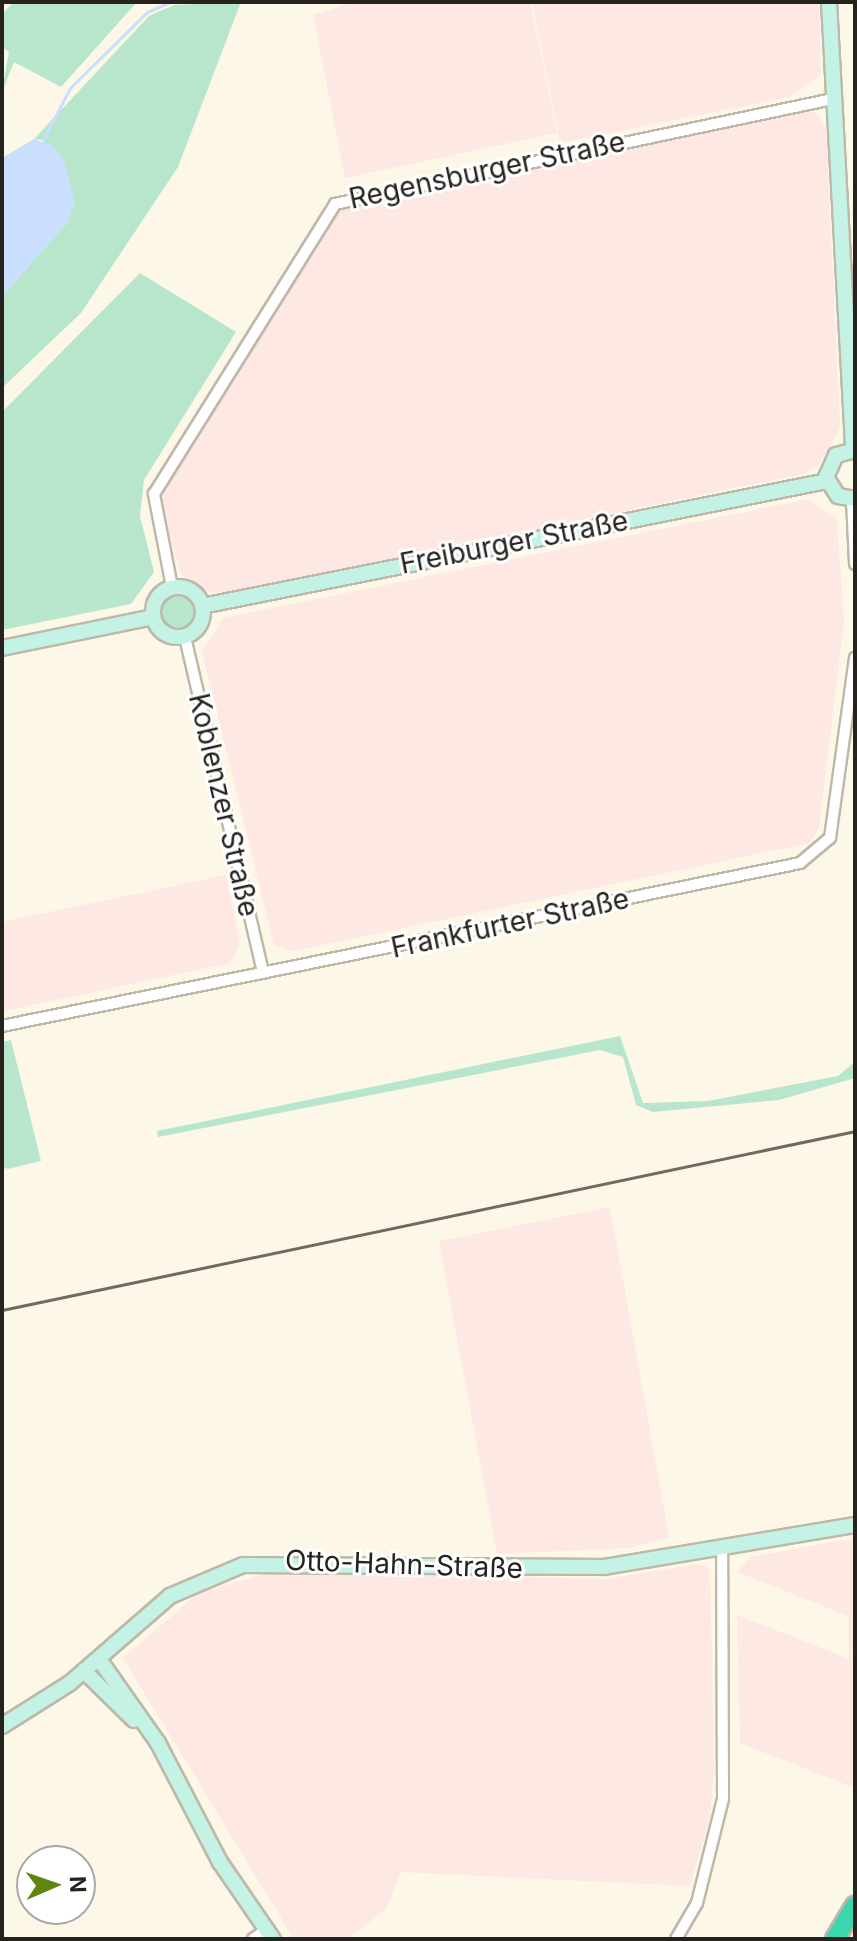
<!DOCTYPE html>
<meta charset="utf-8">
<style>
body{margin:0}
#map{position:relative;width:857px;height:1941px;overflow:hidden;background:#fdf7e7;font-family:Inter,sans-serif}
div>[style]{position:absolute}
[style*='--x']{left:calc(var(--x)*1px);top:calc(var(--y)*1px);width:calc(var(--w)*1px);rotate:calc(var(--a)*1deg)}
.industrial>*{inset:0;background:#fde8e3}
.green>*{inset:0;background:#b7e6cd}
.round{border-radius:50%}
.water>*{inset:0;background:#cadffd}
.stream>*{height:3px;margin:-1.5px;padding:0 1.5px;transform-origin:1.5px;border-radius:1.5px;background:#cadffd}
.roads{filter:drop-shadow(2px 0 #beb8a9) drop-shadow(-2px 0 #beb8a9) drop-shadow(0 2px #beb8a9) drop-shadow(0 -2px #beb8a9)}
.street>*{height:10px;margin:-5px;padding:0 5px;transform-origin:5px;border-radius:5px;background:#fff}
.secondary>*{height:14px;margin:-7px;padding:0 7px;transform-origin:7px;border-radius:7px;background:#c4f3e6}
.secondary>.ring{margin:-7px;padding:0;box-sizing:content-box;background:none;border:14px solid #c4f3e6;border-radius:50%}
.highway>*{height:18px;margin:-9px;padding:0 9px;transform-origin:9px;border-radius:9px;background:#3ad6ac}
.rail>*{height:3px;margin:-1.5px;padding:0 1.5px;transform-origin:1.5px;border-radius:1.5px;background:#6e6a61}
span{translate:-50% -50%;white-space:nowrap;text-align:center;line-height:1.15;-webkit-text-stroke:6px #fff;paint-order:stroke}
.street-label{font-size:28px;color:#26231e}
.frame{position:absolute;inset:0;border:4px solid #26231e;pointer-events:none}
.north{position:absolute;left:16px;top:1845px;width:80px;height:80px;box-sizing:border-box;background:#fff;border:2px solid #a8a7a5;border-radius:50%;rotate:88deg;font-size:22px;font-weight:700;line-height:32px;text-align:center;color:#26231e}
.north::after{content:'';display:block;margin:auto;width:28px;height:36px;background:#5f8710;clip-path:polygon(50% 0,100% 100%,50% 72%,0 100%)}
</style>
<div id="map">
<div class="industrial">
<i style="clip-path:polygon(355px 2px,530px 2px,557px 133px,345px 178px,313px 15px)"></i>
<i style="clip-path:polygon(532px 2px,819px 2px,821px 75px,790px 97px,560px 143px)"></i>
<i style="clip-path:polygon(804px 109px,818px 114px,826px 130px,840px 428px,819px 465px,803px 474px,227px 593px,206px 591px,181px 574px,162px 511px,163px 489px,343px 205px)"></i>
<i style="clip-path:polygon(809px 499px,837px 520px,844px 622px,819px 827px,810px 843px,293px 951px,274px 945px,202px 652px,223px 618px)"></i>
<i style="clip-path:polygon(226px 875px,240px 944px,230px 963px,4px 1011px,2px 922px)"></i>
<i style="clip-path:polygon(610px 1207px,669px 1537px,629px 1548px,497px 1554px,439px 1241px)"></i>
<i style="clip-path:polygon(855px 1538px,855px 1788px,740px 1743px,737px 1615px,849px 1659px,848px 1616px,738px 1572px,750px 1557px)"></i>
<i style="clip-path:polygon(698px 1564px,710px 1568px,714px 1766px,710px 1817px,690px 1886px,401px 1872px,386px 1909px,347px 1939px,294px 1939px,123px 1658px,198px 1593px,279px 1570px,605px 1579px)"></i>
</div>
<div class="green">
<i style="clip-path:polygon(137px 2px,61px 87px,14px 62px,2px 92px,9px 52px,2px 47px,3px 13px,12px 4px)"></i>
<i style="clip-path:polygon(241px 2px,178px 167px,81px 313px,2px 388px,2px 296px,67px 223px,43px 140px,34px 139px,149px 16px,174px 5px)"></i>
<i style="clip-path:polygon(140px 273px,236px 332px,144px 480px,140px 516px,154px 572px,131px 604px,2px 630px,2px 412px)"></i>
<i class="round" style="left:160px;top:594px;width:36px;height:36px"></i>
<i style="clip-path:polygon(620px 1036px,643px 1103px,708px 1101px,838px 1076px,855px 1062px,855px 1078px,779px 1100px,653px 1112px,636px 1105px,623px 1057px,600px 1050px,158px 1137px,157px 1131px)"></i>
<i style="clip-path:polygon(11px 1040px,41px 1161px,8px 1169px,2px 1167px,2px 1042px)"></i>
</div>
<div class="water">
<i style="clip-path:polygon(34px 139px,54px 146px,64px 160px,75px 203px,67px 223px,2px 296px,2px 158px)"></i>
</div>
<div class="stream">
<i style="--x:43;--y:140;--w:59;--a:-62.6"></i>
<i style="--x:70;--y:88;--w:108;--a:-44.6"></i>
<i style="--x:147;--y:12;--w:25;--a:-23"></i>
</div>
<div class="roads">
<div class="street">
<i style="--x:852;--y:500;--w:64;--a:87.3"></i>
<i style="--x:172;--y:587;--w:95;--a:-101"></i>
<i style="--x:154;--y:494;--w:342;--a:-58"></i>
<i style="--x:335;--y:204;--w:509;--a:-11.91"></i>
<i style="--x:185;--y:637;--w:345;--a:76.9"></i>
<i style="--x:2;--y:1026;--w:814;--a:-11.54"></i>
<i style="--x:800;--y:863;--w:39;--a:-40"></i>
<i style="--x:830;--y:838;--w:182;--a:-82.1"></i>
<i style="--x:253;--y:1939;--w:16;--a:-35"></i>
<i style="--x:676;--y:1939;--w:42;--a:-59.7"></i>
<i style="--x:697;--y:1903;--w:107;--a:-76"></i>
<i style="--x:723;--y:1799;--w:251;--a:-90.2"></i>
</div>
<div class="secondary">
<i style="--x:829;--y:2;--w:449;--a:86.9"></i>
<i style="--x:855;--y:450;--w:20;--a:165"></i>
<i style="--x:836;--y:455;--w:24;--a:114"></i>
<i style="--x:826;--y:477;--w:22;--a:58"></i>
<i style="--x:838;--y:496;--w:17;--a:10"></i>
<i class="ring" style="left:153px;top:587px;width:36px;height:36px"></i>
<i style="--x:202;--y:606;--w:637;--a:-11.31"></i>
<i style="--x:2;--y:648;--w:154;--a:-11.6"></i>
<i style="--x:99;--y:1659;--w:103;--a:54.9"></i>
<i style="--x:158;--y:1743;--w:134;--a:62.5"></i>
<i style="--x:220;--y:1862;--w:93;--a:55.5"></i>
<i style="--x:84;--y:1671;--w:70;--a:44.4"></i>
<i style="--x:2;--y:1726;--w:80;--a:-32.3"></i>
<i style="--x:70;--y:1683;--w:133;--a:-41"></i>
<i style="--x:170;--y:1596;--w:79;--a:-23"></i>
<i style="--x:243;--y:1565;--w:361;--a:0.3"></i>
<i style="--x:604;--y:1567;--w:254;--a:-9.5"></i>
</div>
<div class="highway">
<i style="--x:835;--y:1939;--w:39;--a:-59"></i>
</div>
</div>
<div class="rail">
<i style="--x:2;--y:1310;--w:872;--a:-11.85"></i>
</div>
<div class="street-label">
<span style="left:487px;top:170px;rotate:-12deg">Regensburger Straße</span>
<span style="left:514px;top:542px;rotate:-11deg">Freiburger Straße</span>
<span style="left:224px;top:805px;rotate:77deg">Koblenzer Straße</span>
<span style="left:510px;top:923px;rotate:-12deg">Frankfurter Straße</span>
<span style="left:404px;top:1564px;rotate:2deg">Otto-Hahn-Straße</span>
</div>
<div class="frame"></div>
<div class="north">N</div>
</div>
